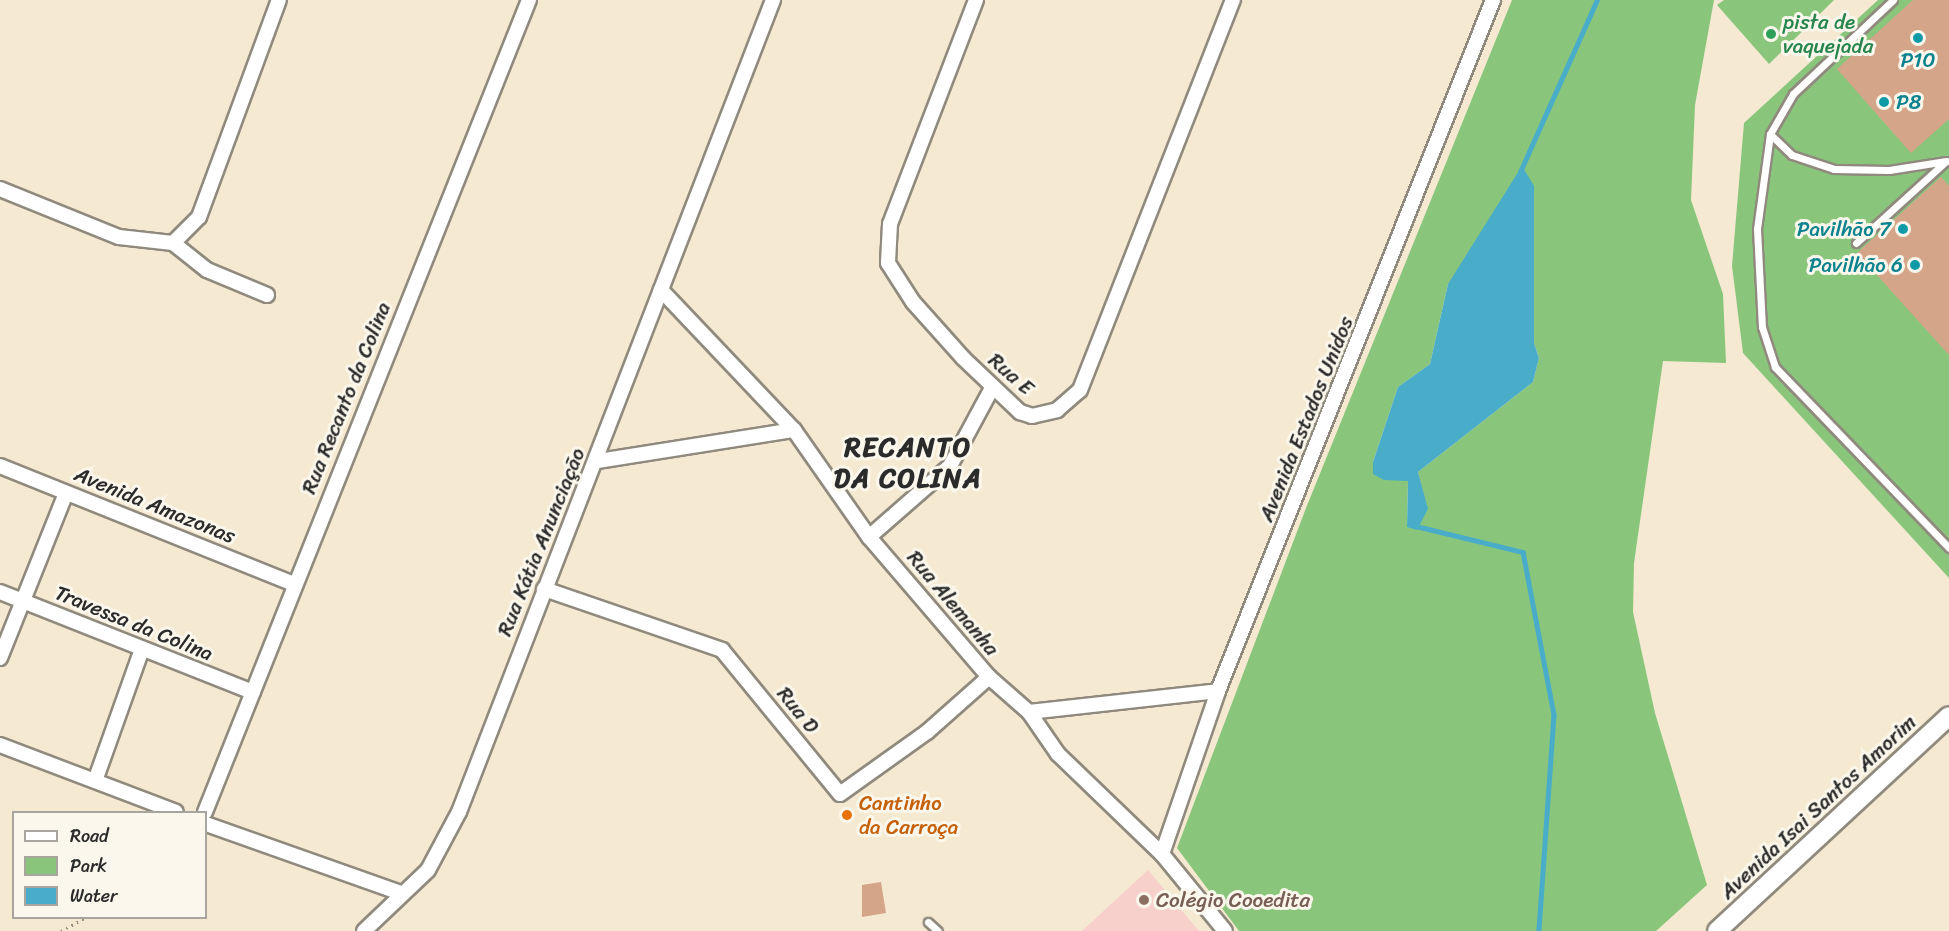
<!DOCTYPE html>
<meta charset="utf-8">
<style>
body{margin:0}
#map{position:relative;width:1949px;height:931px;overflow:hidden;background:#f5e9d2;font-family:Sriracha,sans-serif}
div>[style]{position:absolute}
[style*='--x']{left:calc(var(--x)*1px);top:calc(var(--y)*1px);width:calc(var(--w)*1px);rotate:calc(var(--a)*1deg)}
.built>*{inset:0;background:#f7d0cb}
.green>*{inset:0;background:#89c67c}
.water>*{inset:0;background:#49adc9}
.stream>*{height:4.5px;margin:-2.25px;padding:0 2.25px;transform-origin:2.25px;border-radius:2.25px;background:#49adc9}
.building>*{inset:0;background:#d5a589}
.path>*{height:3px;margin-top:-1.5px;transform-origin:0;background:repeating-linear-gradient(90deg,#908a7e 0 1.5px,transparent 0 6px)}
.roads{filter:drop-shadow(2px 0 #908a7e) drop-shadow(-2px 0 #908a7e) drop-shadow(0 2px #908a7e) drop-shadow(0 -2px #908a7e)}
.service>*{height:7px;margin:-3.5px;padding:0 3.5px;transform-origin:3.5px;border-radius:3.5px;background:#fff}
.minor>*{height:14px;margin:-7px;padding:0 7px;transform-origin:7px;border-radius:7px;background:#fff}
.secondary>*{height:18px;margin:-9px;padding:0 9px;transform-origin:9px;border-radius:9px;background:#fff}
.dots>*{width:16px;height:16px;translate:-50% -50%;box-sizing:border-box;border:3px solid #fbf7ec;border-radius:50%}
span{translate:-50% -50%;white-space:nowrap;text-align:center;line-height:1.15;-webkit-text-stroke:6px #fbf7ec;paint-order:stroke}
.leisure-label{font-size:21px;color:#27864d}
.left{translate:0 -50%;text-align:left}
.culture-label{font-size:21px;color:#0d838f}
.right{translate:-100% -50%;text-align:right}
.street-label{font-size:21px;color:#2b2b2b}
.food-label{font-size:21px;color:#c56008}
.education-label{font-size:21px;color:#785e54}
.district-label{font-size:27px;color:#2b2b2b;font-weight:700;letter-spacing:1.5px}
.legend{position:absolute;left:12px;top:811px;width:195px;height:108px;box-sizing:border-box;background:#fbf7ec;border:2px solid #a8a59f;margin:0;padding:8px 10px;list-style:none;font-size:18px;color:#2b2b2b}
.legend li{display:flex;align-items:center;gap:12px;height:30px}
.legend b{width:30px;border:2px solid #a8a59f}
</style>
<div id="map">
<div class="built">
<i style="clip-path:polygon(1148px 870px,1199px 931px,1082px 931px)"></i>
</div>
<div class="green">
<i style="clip-path:polygon(evenodd,1512px 0,1714px 0,1695px 105px,1691px 200px,1723px 294px,1726px 363px,1663px 361px,1634px 563px,1633px 612px,1655px 713px,1707px 885px,1656px 931px,1239px 931px,1177px 848px,1306px 508px,1512px 0,1534px 186px,1534px 343px,1539px 358px,1533px 382px,1418px 472px,1427px 509px,1407px 526px,1408px 481px,1373px 462px,1398px 387px,1430px 364px,1448px 284px,1534px 186px)"></i>
<i style="clip-path:polygon(1724px 0,1834px 0,1769px 64px,1717px 5px)"></i>
<i style="clip-path:polygon(1878px 0,1949px 0,1949px 578px,1743px 353px,1732px 266px,1744px 123px)"></i>
</div>
<div class="water">
<i style="clip-path:polygon(1522px 166px,1534px 186px,1534px 343px,1539px 358px,1533px 382px,1418px 472px,1428px 509px,1417px 530px,1407px 527px,1408px 481px,1384px 480px,1373px 474px,1373px 462px,1398px 387px,1430px 364px,1448px 284px)"></i>
</div>
<div class="stream">
<i style="--x:1520;--y:172;--w:188;--a:-65.9"></i>
<i style="--x:1416;--y:526;--w:110;--a:13.7"></i>
<i style="--x:1523;--y:552;--w:166;--a:79.2"></i>
<i style="--x:1554;--y:715;--w:217;--a:94"></i>
</div>
<div class="building">
<i style="clip-path:polygon(1913px 0,1949px 0,1949px 119px,1911px 153px,1837px 69px)"></i>
<i style="clip-path:polygon(1941px 177px,1949px 186px,1949px 355px,1857px 253px)"></i>
<i style="clip-path:polygon(881px 882px,886px 913px,862px 917px,862px 885px)"></i>
</div>
<div class="path">
<i style="--x:61;--y:931;--w:26;--a:-29"></i>
</div>
<div class="roads">
<div class="service">
<i style="--x:1893;--y:0;--w:137;--a:136.8"></i>
<i style="--x:1793;--y:94;--w:46;--a:119.9"></i>
<i style="--x:1770;--y:134;--w:96;--a:97.8"></i>
<i style="--x:1757;--y:229;--w:98;--a:87.1"></i>
<i style="--x:1762;--y:327;--w:42;--a:72"></i>
<i style="--x:1775;--y:367;--w:251;--a:46.1"></i>
<i style="--x:1770;--y:134;--w:30;--a:44"></i>
<i style="--x:1792;--y:155;--w:44;--a:18.4"></i>
<i style="--x:1834;--y:169;--w:55;--a:1"></i>
<i style="--x:1889;--y:170;--w:58;--a:-9"></i>
<i style="--x:1856;--y:243;--w:120;--a:-42.3"></i>
<i style="--x:928;--y:922;--w:13;--a:42"></i>
</div>
<div class="minor">
<i style="--x:976;--y:0;--w:240;--a:111"></i>
<i style="--x:890;--y:224;--w:39;--a:93"></i>
<i style="--x:888;--y:263;--w:46;--a:57.3"></i>
<i style="--x:913;--y:302;--w:75;--a:48.2"></i>
<i style="--x:963;--y:358;--w:79;--a:43.5"></i>
<i style="--x:1020;--y:412;--w:13;--a:18"></i>
<i style="--x:1032;--y:416;--w:26;--a:-13"></i>
<i style="--x:1057;--y:410;--w:30;--a:-41"></i>
<i style="--x:1080;--y:390;--w:419;--a:-68.6"></i>
<i style="--x:0;--y:189;--w:128;--a:22"></i>
<i style="--x:119;--y:237;--w:54;--a:6.3"></i>
<i style="--x:173;--y:243;--w:37;--a:-45"></i>
<i style="--x:199;--y:217;--w:231;--a:-69.8"></i>
<i style="--x:173;--y:243;--w:43;--a:38.5"></i>
<i style="--x:207;--y:270;--w:65;--a:22.6"></i>
<i style="--x:661;--y:290;--w:193;--a:46.5"></i>
<i style="--x:794;--y:430;--w:131;--a:55"></i>
<i style="--x:869;--y:537;--w:184;--a:49.4"></i>
<i style="--x:989;--y:677;--w:53;--a:41.2"></i>
<i style="--x:1029;--y:712;--w:51;--a:55.4"></i>
<i style="--x:1058;--y:754;--w:144;--a:43.9"></i>
<i style="--x:1162;--y:854;--w:99;--a:50.7"></i>
<i style="--x:598;--y:461;--w:198;--a:-9"></i>
<i style="--x:0;--y:466;--w:316;--a:21.9"></i>
<i style="--x:869;--y:537;--w:108;--a:-41.2"></i>
<i style="--x:950;--y:466;--w:89;--a:-61.7"></i>
<i style="--x:544;--y:589;--w:188;--a:18.9"></i>
<i style="--x:722;--y:650;--w:186;--a:50.7"></i>
<i style="--x:840;--y:794;--w:107;--a:-35.5"></i>
<i style="--x:927;--y:732;--w:83;--a:-41.6"></i>
<i style="--x:0;--y:592;--w:272;--a:21.6"></i>
<i style="--x:0;--y:658;--w:178;--a:-68.2"></i>
<i style="--x:1029;--y:712;--w:190;--a:-6.3"></i>
<i style="--x:0;--y:745;--w:188;--a:20.8"></i>
<i style="--x:95;--y:781;--w:140;--a:-70.4"></i>
<i style="--x:205;--y:812;--w:874;--a:-68.25"></i>
<i style="--x:206;--y:824;--w:207;--a:19.5"></i>
<i style="--x:1162;--y:854;--w:172;--a:-71"></i>
<i style="--x:1218;--y:691;--w:744;--a:-68.3"></i>
<i style="--x:364;--y:931;--w:88;--a:-43.6"></i>
<i style="--x:428;--y:870;--w:66;--a:-61.9"></i>
<i style="--x:459;--y:812;--w:871;--a:-68.86"></i>
</div>
<div class="secondary">
<i style="--x:1717;--y:931;--w:316;--a:-42.8"></i>
</div>
</div>
<div class="dots">
<i style="left:1771px;top:34px;background:#2e9e5b"></i>
<i style="left:1918px;top:38px;background:#0f9aa8"></i>
<i style="left:1884px;top:102px;background:#0f9aa8"></i>
<i style="left:1903px;top:229px;background:#0f9aa8"></i>
<i style="left:1915px;top:265px;background:#0f9aa8"></i>
<i style="left:847px;top:815px;background:#e8710a"></i>
<i style="left:1144px;top:900px;background:#8d6e63"></i>
</div>
<div class="leisure-label">
<span class="left" style="left:1783px;top:34px">pista de<br>vaquejada</span>
</div>
<div class="culture-label">
<span style="left:1918px;top:60px">P10</span>
<span class="left" style="left:1896px;top:102px">P8</span>
<span class="right" style="left:1891px;top:229px">Pavilhão 7</span>
<span class="right" style="left:1903px;top:265px">Pavilhão 6</span>
</div>
<div class="street-label">
<span style="left:1011px;top:374px;rotate:41deg">Rua E</span>
<span style="left:346px;top:398px;rotate:-68deg">Rua Recanto da Colina</span>
<span style="left:1306px;top:419px;rotate:-68deg">Avenida Estados Unidos</span>
<span style="left:155px;top:505px;rotate:22deg">Avenida Amazonas</span>
<span style="left:541px;top:542px;rotate:-68deg">Rua Kátia Anunciação</span>
<span style="left:953px;top:603px;rotate:50deg">Rua Alemanha</span>
<span style="left:134px;top:623px;rotate:22deg">Travessa da Colina</span>
<span style="left:798px;top:710px;rotate:51deg">Rua D</span>
<span style="left:1818px;top:807px;rotate:-43deg">Avenida Isai Santos Amorim</span>
</div>
<div class="food-label">
<span class="left" style="left:859px;top:815px">Cantinho<br>da Carroça</span>
</div>
<div class="education-label">
<span class="left" style="left:1156px;top:900px">Colégio Cooedita</span>
</div>
<div class="district-label">
<span style="left:908px;top:463px">RECANTO<br>DA COLINA</span>
</div>
<ul class="legend">
<li><b style="height:8px;background:#fff"></b>Road</li>
<li><b style="height:16px;background:#89c67c"></b>Park</li>
<li><b style="height:16px;background:#49adc9"></b>Water</li>
</ul>
</div>
